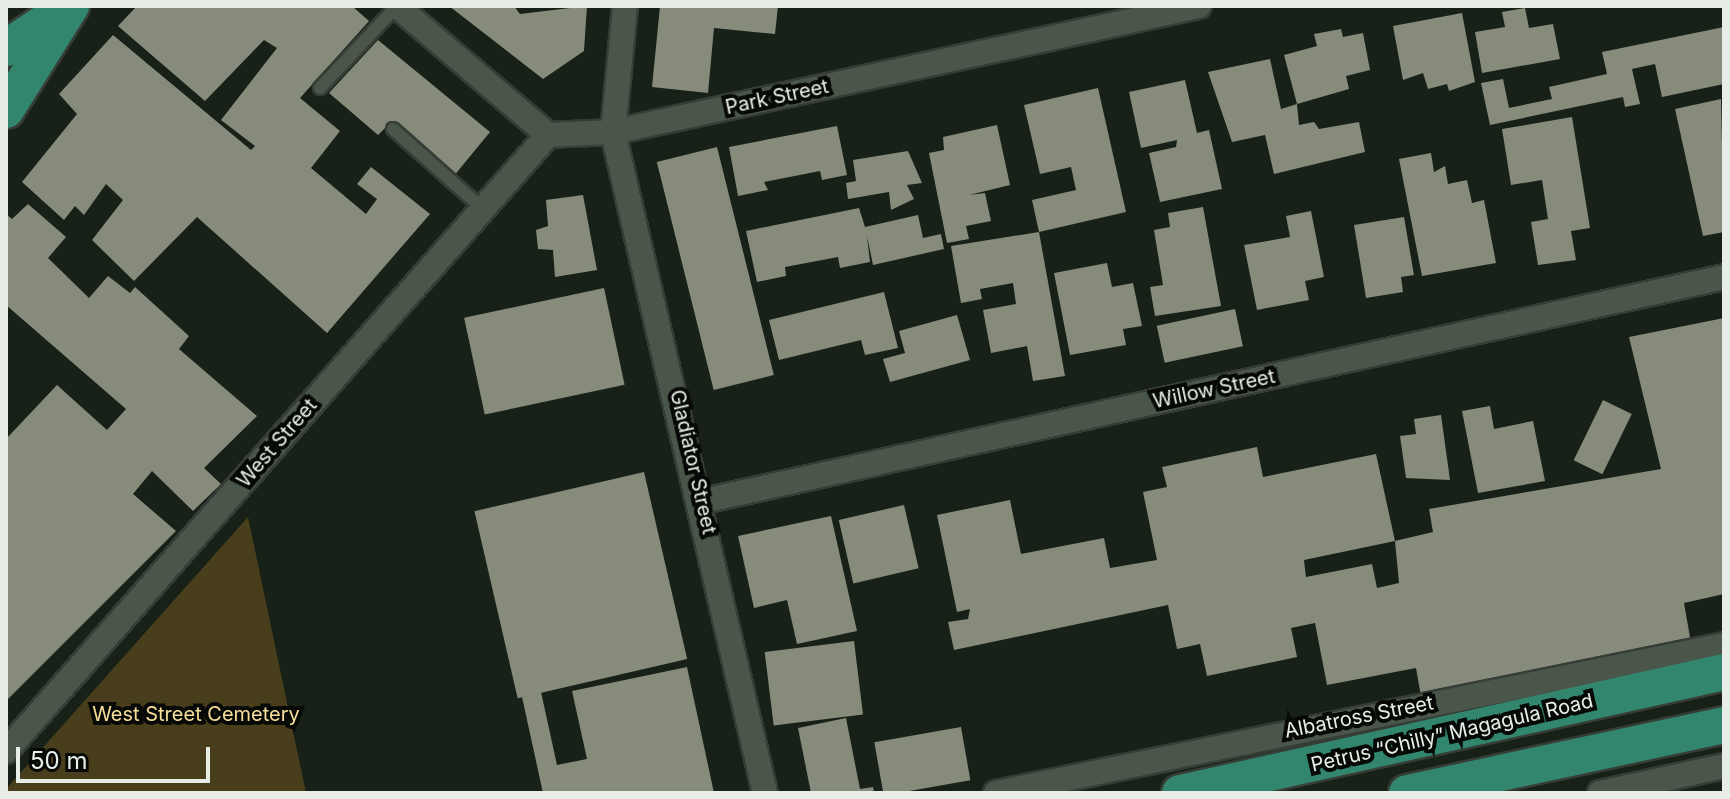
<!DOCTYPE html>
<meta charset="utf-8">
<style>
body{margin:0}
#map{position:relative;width:1730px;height:799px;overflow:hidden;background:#172117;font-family:Inter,sans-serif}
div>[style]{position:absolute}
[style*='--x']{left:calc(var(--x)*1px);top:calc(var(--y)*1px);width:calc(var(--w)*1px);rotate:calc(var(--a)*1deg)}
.green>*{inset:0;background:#493e1c}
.building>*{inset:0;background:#878b7c;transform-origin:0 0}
.roads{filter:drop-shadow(2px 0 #363c36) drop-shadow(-2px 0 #363c36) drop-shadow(0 2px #363c36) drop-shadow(0 -2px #363c36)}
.lane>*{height:12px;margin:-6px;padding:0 6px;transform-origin:6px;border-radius:6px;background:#4b564b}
.street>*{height:24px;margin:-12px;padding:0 12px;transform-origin:12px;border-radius:12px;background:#4b564b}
.primary>*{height:36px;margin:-18px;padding:0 18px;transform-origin:18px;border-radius:18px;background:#33866e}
span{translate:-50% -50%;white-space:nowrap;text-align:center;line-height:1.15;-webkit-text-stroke:8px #060906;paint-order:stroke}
.street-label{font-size:20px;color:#e7eee7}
.park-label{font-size:20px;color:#f6de9a}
.frame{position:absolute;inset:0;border:8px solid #e7eee7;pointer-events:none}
.scale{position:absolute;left:16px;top:747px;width:194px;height:36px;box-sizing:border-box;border:4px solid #e7eee7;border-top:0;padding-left:10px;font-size:24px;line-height:28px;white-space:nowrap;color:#e7eee7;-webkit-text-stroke:6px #060906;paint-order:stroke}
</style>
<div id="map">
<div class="green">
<i style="clip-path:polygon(248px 517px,306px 793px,6px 793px,6px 789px)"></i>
</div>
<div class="building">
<i style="clip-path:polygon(137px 6px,352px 6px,369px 21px,300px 98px,340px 131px,311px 168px,366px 214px,377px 199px,357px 184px,371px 167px,430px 214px,327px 333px,197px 217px,134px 281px,92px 240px,123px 200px,106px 184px,84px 215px,75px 206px,64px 220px,22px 182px,77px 114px,59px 94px,113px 35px,251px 150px,255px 146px,221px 120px,277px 48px,264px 40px,205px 101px,118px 26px)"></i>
<i style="clip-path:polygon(449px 6px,514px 6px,520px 14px,587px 6px,584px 51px,543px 79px)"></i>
<i style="clip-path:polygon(660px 6px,778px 6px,775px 34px,714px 28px,708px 93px,652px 87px)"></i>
<i style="clip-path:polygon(1525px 8px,1529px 28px,1553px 24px,1560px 59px,1482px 73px,1475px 32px,1505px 27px,1502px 12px)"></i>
<i style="clip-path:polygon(1462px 13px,1475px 82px,1449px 91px,1447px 84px,1428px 89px,1423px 73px,1403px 80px,1393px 26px)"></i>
<i style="clip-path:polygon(1724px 27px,1724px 84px,1662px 97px,1655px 64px,1632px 69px,1640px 104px,1625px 107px,1623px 97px,1490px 125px,1481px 83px,1503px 79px,1509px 108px,1552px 99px,1549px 87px,1607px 74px,1602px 52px)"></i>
<i style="clip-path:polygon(1341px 29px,1343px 37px,1363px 33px,1370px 70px,1346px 76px,1349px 89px,1297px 104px,1284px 55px,1317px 46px,1314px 34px)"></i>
<i style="clip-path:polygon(378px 40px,490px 132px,453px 177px,391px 122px,378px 135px,329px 93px)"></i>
<i style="clip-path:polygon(1270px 59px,1281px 109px,1297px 104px,1299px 125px,1314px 122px,1319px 129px,1359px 122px,1365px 152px,1274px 174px,1265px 135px,1232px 142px,1208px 72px)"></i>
<i style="clip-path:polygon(1185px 80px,1197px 133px,1209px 130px,1222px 189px,1160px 202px,1149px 153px,1176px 147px,1177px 140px,1141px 148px,1129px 92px)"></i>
<i style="clip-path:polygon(1098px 88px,1126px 212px,1039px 232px,1032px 200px,1076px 190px,1071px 167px,1040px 174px,1024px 105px)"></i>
<i style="clip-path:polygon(1721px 99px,1724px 232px,1703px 236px,1675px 109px)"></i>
<i style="clip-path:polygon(1572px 117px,1590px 228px,1571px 231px,1576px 260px,1538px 265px,1531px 222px,1548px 219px,1542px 180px,1511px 185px,1502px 129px)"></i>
<i style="clip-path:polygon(997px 125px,1010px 185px,969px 195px,985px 193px,991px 221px,966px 226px,969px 239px,947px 243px,929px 153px,944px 150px,943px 137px)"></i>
<i style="clip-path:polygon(837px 126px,847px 175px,822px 180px,820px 171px,764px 182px,768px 190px,738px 196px,729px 147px)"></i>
<i style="left:717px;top:147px;width:235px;height:62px;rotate:76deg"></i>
<i style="clip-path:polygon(908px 151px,922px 183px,907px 185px,914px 199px,891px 210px,889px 192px,848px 199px,846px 183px,856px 181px,853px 160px)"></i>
<i style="clip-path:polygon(1431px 153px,1434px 172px,1445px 166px,1448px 184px,1467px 180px,1472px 203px,1484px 200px,1496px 263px,1422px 276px,1399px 159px)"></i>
<i style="clip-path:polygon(583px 195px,597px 270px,555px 277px,553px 250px,538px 249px,536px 230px,548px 226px,546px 200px)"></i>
<i style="clip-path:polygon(28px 204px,66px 237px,48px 258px,89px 298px,108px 276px,130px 293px,135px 287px,189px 336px,179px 349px,257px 416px,204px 468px,221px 484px,193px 511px,152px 471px,133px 494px,176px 531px,6px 701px,6px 439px,57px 385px,107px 430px,126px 409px,6px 305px,6px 214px,12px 219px)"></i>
<i style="clip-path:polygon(1203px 207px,1221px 306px,1155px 316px,1150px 287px,1163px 285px,1154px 230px,1170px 227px,1168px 213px)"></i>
<i style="clip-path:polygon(859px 208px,865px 227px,918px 215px,923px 238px,941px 234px,944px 249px,873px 265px,867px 236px,870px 262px,840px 268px,838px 257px,785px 267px,786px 276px,757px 282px,746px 231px)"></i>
<i style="clip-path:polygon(1311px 211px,1324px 277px,1305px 281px,1309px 300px,1257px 310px,1244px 245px,1290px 237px,1286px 216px)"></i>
<i style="clip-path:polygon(1404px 217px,1414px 275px,1401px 277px,1403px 292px,1366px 298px,1354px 225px)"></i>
<i style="clip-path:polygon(1039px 232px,1065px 376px,1033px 381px,1027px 346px,991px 353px,983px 310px,1016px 304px,1013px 283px,980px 289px,982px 299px,961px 303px,951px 246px)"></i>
<i style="clip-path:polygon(1107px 263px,1112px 287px,1133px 283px,1142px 326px,1123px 329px,1126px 345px,1070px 355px,1054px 273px)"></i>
<i style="left:604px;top:288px;width:99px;height:143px;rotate:78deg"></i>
<i style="clip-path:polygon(884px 292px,898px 348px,865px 355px,861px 340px,779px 360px,769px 320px)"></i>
<i style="left:1235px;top:309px;width:38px;height:80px;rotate:78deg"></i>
<i style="clip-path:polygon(957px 315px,970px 360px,890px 382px,883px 359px,905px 353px,899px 331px)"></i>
<i style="clip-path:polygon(1724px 318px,1724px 594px,1684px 603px,1691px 643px,1422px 702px,1416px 668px,1327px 685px,1315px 623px,1291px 628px,1297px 657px,1207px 676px,1200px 644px,1177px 649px,1168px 605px,954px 650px,948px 622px,968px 619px,970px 609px,957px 612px,937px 515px,1010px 500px,1021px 554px,1104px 538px,1110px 568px,1157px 560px,1143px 492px,1167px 487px,1162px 467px,1257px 447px,1263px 477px,1376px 454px,1395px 541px,1304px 560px,1306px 577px,1372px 564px,1377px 588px,1399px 583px,1395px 541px,1433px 532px,1429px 509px,1661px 469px,1629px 337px)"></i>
<i style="left:1603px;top:400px;width:32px;height:67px;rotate:26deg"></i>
<i style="clip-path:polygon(1490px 406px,1494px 429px,1533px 421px,1545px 481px,1478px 493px,1462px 411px)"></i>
<i style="clip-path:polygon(1441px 415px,1450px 480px,1406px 478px,1400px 436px,1416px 434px,1414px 419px)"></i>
<i style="left:644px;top:472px;width:192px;height:174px;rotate:77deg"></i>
<i style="left:904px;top:505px;width:65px;height:67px;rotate:77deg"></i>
<i style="clip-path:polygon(831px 516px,857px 631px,797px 644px,787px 600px,754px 608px,738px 536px)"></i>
<i style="left:854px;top:641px;width:74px;height:90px;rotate:83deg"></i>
<i style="clip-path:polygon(687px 667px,714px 793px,543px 793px,522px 697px,541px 692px,557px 765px,587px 759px,572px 691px)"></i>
<i style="clip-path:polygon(846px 718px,860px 789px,873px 787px,874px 793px,811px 793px,798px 728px)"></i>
<i style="left:961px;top:727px;width:54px;height:88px;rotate:80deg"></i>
</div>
<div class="roads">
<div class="lane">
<i style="--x:320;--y:88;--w:112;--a:-46.8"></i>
<i style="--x:393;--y:129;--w:120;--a:41.6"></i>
</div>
<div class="street">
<i style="--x:397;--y:6;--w:199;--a:40.5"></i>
<i style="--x:548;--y:135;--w:65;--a:-2.6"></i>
<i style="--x:613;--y:132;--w:599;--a:-12.13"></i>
<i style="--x:625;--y:6;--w:127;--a:95.4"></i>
<i style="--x:613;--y:132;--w:678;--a:77.05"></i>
<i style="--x:703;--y:501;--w:1045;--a:-12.37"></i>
<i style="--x:6;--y:751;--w:820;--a:-48.66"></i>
<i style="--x:996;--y:793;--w:743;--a:-11.49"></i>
<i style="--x:1600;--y:793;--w:127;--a:-12.3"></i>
</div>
<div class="primary">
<i style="--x:6;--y:48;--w:65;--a:-33.7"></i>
<i style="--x:6;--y:110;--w:123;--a:-58"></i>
<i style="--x:1180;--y:793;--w:557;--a:-12.54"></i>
<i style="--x:1407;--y:793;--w:324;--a:-12.1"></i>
</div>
</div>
<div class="street-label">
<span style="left:777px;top:97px;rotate:-12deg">Park Street</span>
<span style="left:1214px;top:389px;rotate:-12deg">Willow Street</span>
<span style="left:277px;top:443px;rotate:-49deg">West Street</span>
<span style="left:693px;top:462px;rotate:77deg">Gladiator Street</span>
<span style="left:1359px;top:717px;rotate:-11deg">Albatross Street</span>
<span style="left:1452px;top:733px;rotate:-13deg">Petrus “Chilly” Magagula Road</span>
</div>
<div class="park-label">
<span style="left:196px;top:714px">West Street Cemetery</span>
</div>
<div class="frame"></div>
<div class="scale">50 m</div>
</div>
